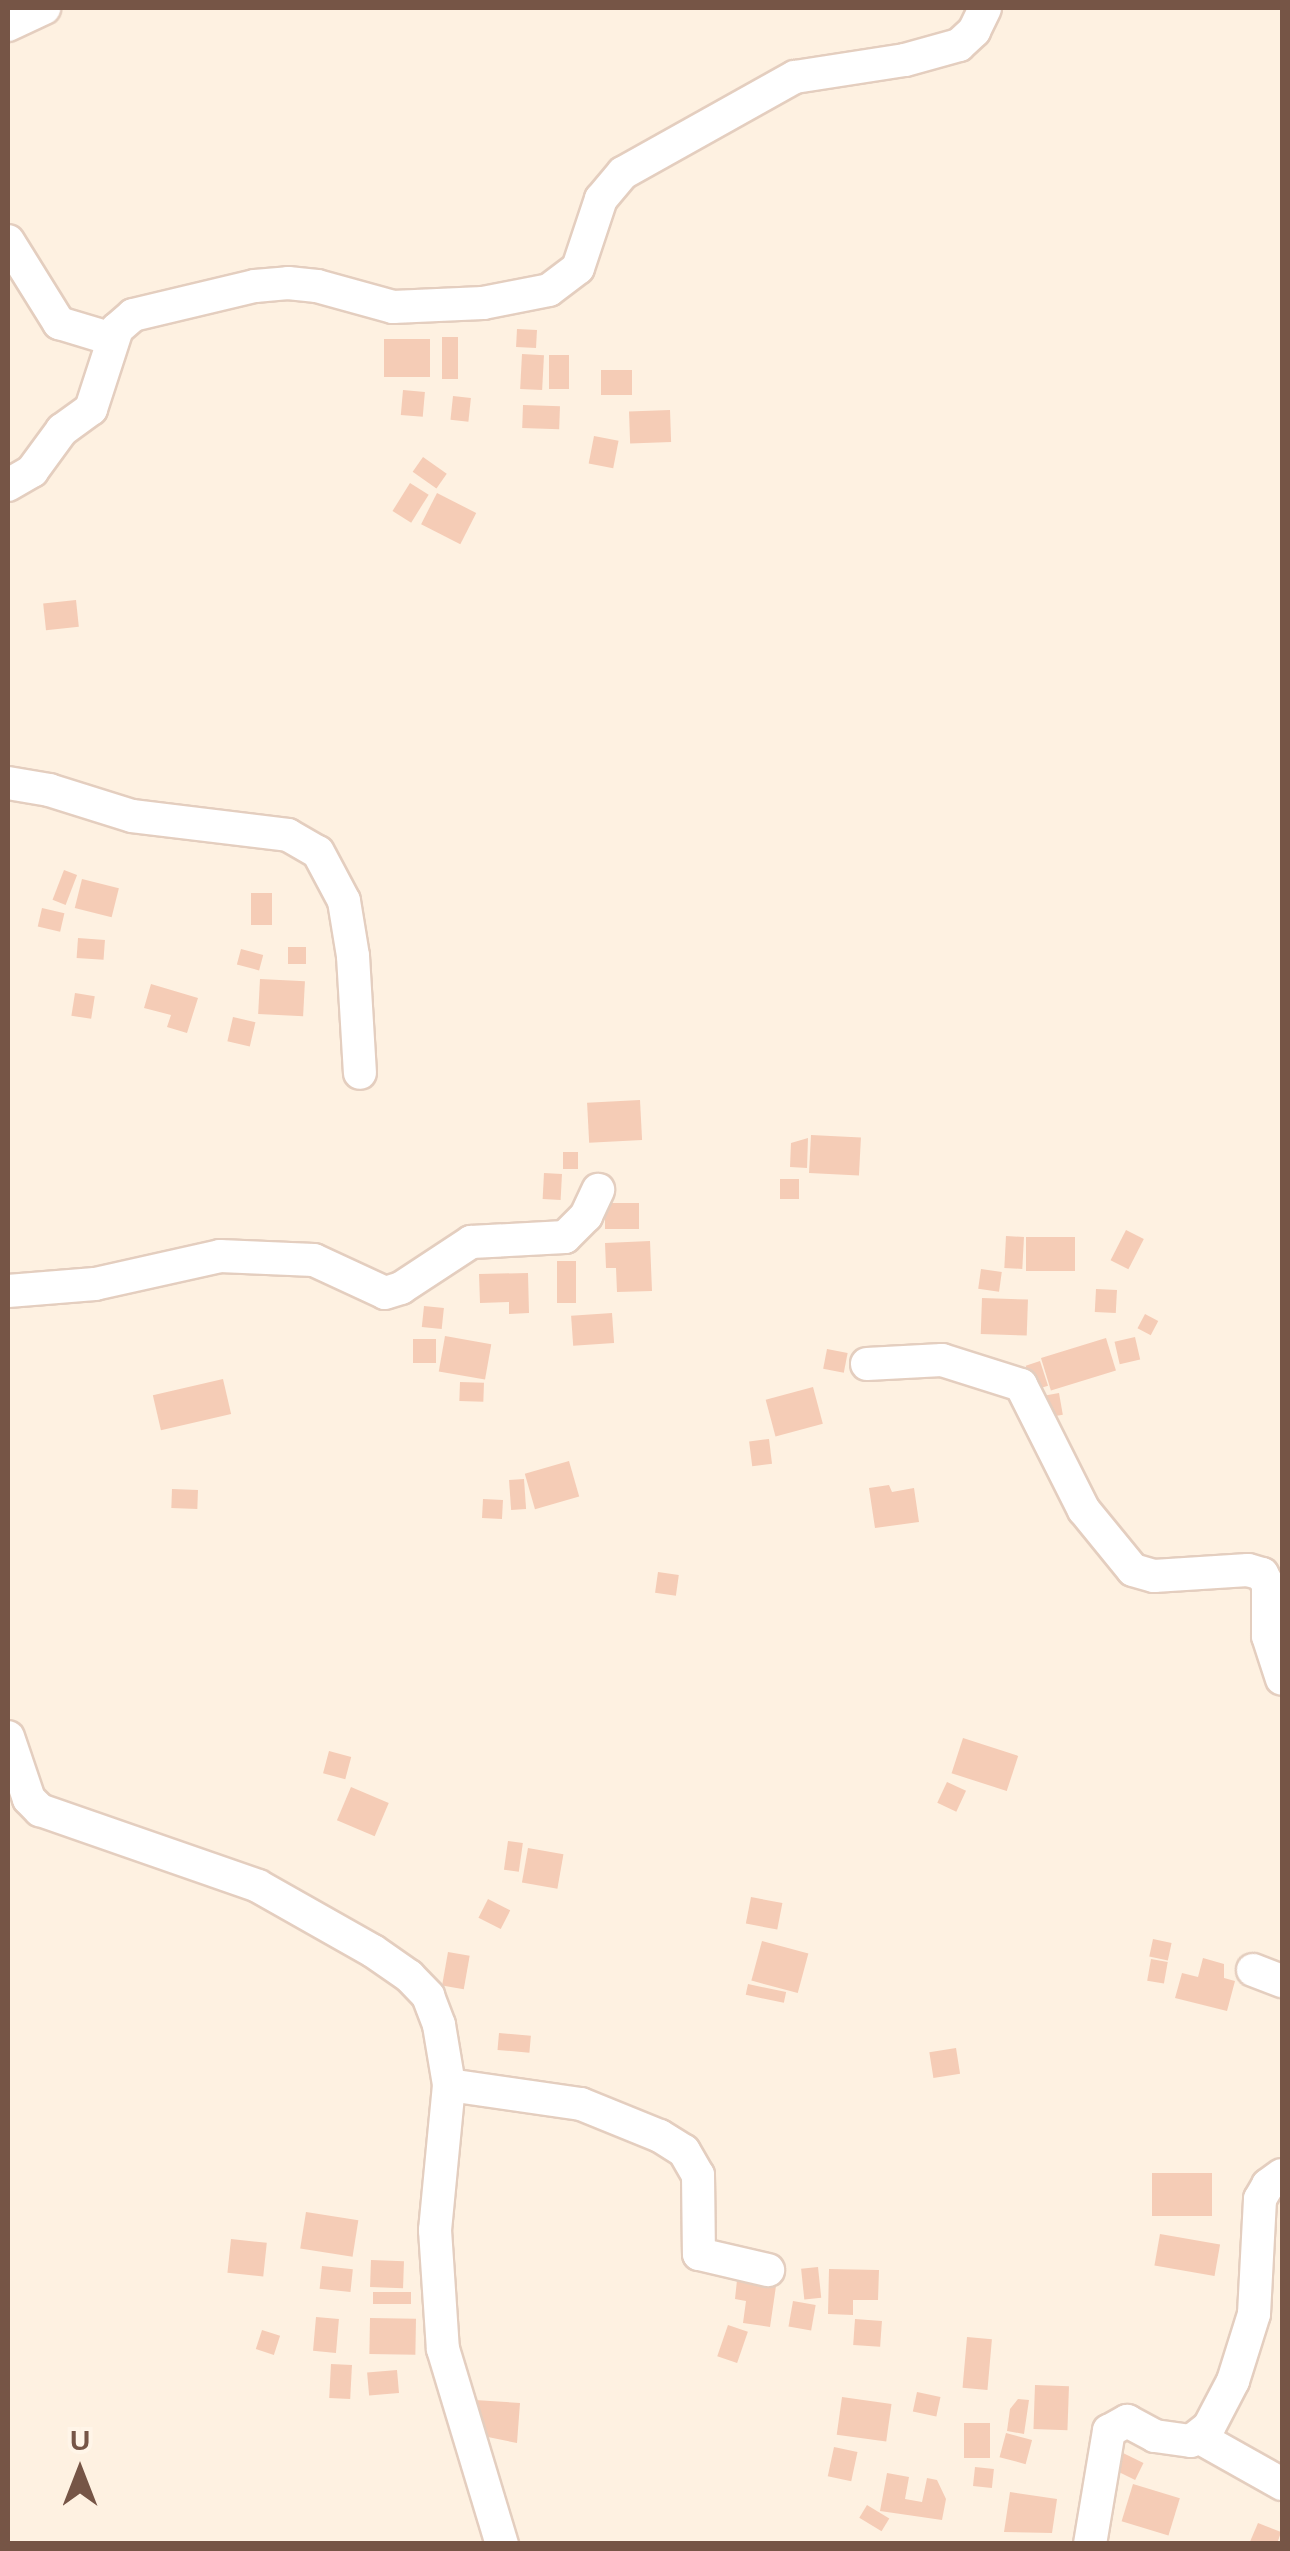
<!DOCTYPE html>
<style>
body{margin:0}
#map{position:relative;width:1290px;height:2551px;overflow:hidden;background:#fef1e1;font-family:Helvetica,sans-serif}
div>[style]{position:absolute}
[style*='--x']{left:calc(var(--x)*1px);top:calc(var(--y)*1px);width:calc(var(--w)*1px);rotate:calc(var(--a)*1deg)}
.building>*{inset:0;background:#f5ccb6;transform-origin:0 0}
.roads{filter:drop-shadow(2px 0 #e4cebf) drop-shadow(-2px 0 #e4cebf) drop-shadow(0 2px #e4cebf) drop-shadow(0 -2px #e4cebf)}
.minor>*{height:32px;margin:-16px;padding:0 16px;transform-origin:16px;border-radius:16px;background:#fff}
span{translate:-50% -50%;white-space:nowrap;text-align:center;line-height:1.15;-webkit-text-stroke:8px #fff5e8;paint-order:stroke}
.frame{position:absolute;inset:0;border:10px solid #765546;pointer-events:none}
.north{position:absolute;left:30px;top:2421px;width:100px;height:100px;-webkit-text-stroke:8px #fff5e8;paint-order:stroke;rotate:0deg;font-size:28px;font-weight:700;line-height:40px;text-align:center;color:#765546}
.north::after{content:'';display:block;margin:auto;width:35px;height:45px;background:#765546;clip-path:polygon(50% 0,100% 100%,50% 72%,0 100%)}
</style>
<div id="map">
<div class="building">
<i style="left:517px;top:329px;width:20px;height:18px;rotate:3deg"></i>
<i style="left:442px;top:337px;width:16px;height:42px"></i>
<i style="left:384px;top:339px;width:46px;height:38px"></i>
<i style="left:522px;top:354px;width:22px;height:35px;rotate:3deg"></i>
<i style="left:549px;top:355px;width:20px;height:34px"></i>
<i style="left:601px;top:370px;width:31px;height:25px"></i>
<i style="left:403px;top:390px;width:22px;height:25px;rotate:5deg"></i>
<i style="left:453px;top:396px;width:18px;height:24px;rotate:6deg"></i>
<i style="left:523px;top:405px;width:37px;height:23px;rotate:2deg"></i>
<i style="left:670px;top:410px;width:32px;height:41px;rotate:88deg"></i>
<i style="left:594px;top:436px;width:25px;height:28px;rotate:11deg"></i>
<i style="left:423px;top:457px;width:29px;height:18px;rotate:35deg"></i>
<i style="left:410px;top:483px;width:22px;height:33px;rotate:32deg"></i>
<i style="left:437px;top:493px;width:44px;height:35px;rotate:27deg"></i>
<i style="left:76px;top:600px;width:27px;height:33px;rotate:84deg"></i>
<i style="left:64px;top:870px;width:14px;height:32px;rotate:21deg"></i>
<i style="left:82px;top:879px;width:38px;height:30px;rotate:14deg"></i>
<i style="left:251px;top:893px;width:21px;height:32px"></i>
<i style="left:42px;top:908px;width:23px;height:19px;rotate:13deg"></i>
<i style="left:78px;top:938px;width:27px;height:20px;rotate:4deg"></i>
<i style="left:288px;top:947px;width:18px;height:17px"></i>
<i style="left:241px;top:949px;width:23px;height:16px;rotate:15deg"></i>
<i style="left:260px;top:979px;width:45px;height:35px;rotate:3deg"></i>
<i style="clip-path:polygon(151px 984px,198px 998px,187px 1033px,167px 1027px,171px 1015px,144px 1008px)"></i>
<i style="left:75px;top:993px;width:20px;height:23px;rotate:9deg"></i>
<i style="left:233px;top:1017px;width:23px;height:25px;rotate:13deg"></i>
<i style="left:640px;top:1100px;width:40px;height:53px;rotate:87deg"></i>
<i style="left:811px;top:1135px;width:50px;height:38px;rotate:3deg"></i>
<i style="clip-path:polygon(808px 1138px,807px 1168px,790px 1167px,791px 1143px)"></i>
<i style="left:563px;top:1152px;width:15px;height:17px"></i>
<i style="left:544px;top:1173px;width:18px;height:26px;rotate:3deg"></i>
<i style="left:780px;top:1179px;width:19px;height:20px"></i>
<i style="left:639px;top:1203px;width:26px;height:34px;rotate:90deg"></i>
<i style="left:1126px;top:1230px;width:20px;height:34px;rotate:27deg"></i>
<i style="left:1006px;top:1236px;width:18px;height:32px;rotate:3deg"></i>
<i style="left:1026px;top:1237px;width:49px;height:34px"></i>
<i style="clip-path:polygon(650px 1241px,652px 1291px,617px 1292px,616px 1268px,606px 1268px,605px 1243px)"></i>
<i style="left:557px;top:1261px;width:19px;height:42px"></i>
<i style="left:981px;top:1269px;width:21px;height:20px;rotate:8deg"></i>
<i style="clip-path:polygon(528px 1273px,529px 1313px,509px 1314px,509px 1302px,480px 1303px,479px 1274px)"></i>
<i style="left:1096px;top:1289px;width:21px;height:23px;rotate:3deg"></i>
<i style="left:982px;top:1298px;width:46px;height:36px;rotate:2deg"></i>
<i style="left:424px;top:1306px;width:20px;height:21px;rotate:6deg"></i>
<i style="left:612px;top:1313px;width:30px;height:41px;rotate:86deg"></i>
<i style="left:1145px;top:1314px;width:15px;height:16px;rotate:28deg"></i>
<i style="left:445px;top:1336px;width:47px;height:36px;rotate:10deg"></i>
<i style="left:1135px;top:1337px;width:23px;height:21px;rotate:77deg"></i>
<i style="left:1106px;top:1338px;width:34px;height:68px;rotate:73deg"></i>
<i style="left:413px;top:1339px;width:23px;height:24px"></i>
<i style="left:827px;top:1349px;width:21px;height:20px;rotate:11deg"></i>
<i style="left:1040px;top:1361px;width:26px;height:15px;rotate:72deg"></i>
<i style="left:223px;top:1379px;width:36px;height:72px;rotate:77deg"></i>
<i style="left:460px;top:1382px;width:24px;height:19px;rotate:2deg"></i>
<i style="left:813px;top:1387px;width:38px;height:49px;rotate:75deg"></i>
<i style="left:1059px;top:1393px;width:22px;height:21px;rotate:80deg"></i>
<i style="left:769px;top:1439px;width:25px;height:20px;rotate:83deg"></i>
<i style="left:569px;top:1461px;width:37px;height:46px;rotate:74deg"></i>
<i style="left:524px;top:1479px;width:30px;height:15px;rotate:86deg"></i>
<i style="clip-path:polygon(889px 1485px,892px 1492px,914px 1488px,919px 1522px,875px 1528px,869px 1488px)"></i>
<i style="left:172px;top:1489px;width:26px;height:19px;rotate:2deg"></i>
<i style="left:483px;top:1499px;width:20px;height:19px;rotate:3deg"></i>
<i style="left:658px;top:1572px;width:21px;height:21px;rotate:8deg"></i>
<i style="left:963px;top:1738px;width:58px;height:37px;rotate:18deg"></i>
<i style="left:329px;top:1751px;width:23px;height:23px;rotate:15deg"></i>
<i style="left:947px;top:1782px;width:21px;height:23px;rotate:25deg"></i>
<i style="left:351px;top:1787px;width:41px;height:36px;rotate:23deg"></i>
<i style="left:508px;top:1841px;width:15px;height:29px;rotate:8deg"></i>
<i style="left:528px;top:1848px;width:36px;height:35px;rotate:10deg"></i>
<i style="left:751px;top:1897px;width:32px;height:27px;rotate:11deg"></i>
<i style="left:488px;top:1899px;width:25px;height:21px;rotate:27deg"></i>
<i style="left:1153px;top:1939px;width:19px;height:18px;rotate:12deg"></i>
<i style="left:762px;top:1941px;width:48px;height:41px;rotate:15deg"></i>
<i style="left:448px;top:1952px;width:22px;height:34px;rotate:10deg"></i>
<i style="clip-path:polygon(1203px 1958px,1224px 1964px,1224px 1978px,1235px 1981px,1227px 2011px,1175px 1998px,1182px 1973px,1198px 1977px)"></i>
<i style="left:1151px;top:1959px;width:17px;height:22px;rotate:10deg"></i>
<i style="left:748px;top:1984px;width:39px;height:11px;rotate:12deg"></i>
<i style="left:499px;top:2033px;width:32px;height:17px;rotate:5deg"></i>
<i style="left:956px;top:2048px;width:26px;height:27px;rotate:81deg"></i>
<i style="left:1152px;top:2173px;width:60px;height:43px"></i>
<i style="left:306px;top:2212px;width:53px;height:37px;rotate:9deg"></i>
<i style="left:1160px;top:2234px;width:61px;height:32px;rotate:10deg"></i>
<i style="left:231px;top:2239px;width:36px;height:34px;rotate:6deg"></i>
<i style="left:371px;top:2260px;width:33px;height:27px;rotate:2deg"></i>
<i style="left:322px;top:2266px;width:31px;height:23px;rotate:6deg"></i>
<i style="left:818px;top:2267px;width:31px;height:17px;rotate:84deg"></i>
<i style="clip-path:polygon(829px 2269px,879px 2270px,878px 2300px,853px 2300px,853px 2315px,828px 2314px)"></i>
<i style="clip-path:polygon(737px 2280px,776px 2286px,770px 2327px,743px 2323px,746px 2301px,735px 2299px)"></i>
<i style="left:411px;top:2292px;width:12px;height:38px;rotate:90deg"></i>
<i style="left:793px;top:2301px;width:23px;height:26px;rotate:10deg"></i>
<i style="left:316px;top:2317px;width:23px;height:34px;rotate:5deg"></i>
<i style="left:370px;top:2318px;width:46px;height:36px;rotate:1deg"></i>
<i style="left:855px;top:2319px;width:27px;height:26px;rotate:4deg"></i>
<i style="left:728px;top:2325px;width:21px;height:33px;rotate:19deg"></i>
<i style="left:262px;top:2330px;width:19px;height:20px;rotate:18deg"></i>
<i style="left:967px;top:2337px;width:25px;height:51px;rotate:5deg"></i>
<i style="left:331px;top:2364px;width:21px;height:34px;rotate:3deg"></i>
<i style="left:397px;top:2370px;width:23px;height:30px;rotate:85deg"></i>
<i style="left:1035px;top:2385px;width:34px;height:44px;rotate:2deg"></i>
<i style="left:917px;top:2392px;width:24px;height:20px;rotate:12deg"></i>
<i style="left:842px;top:2397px;width:50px;height:38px;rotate:8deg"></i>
<i style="clip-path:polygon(1018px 2399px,1029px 2400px,1024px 2434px,1007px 2431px,1010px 2409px)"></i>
<i style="clip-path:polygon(475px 2400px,520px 2403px,517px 2443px,473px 2434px)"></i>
<i style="left:964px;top:2423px;width:26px;height:35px"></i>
<i style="left:1006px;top:2433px;width:27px;height:25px;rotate:15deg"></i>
<i style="left:834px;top:2447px;width:24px;height:30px;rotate:12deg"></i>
<i style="left:1121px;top:2452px;width:25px;height:19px;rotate:26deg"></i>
<i style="left:975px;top:2467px;width:19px;height:19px;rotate:6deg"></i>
<i style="clip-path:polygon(887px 2473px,909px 2477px,905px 2499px,922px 2502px,927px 2478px,937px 2480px,946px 2499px,942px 2520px,880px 2511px)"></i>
<i style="left:1133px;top:2484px;width:49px;height:39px;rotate:17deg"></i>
<i style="clip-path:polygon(1010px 2492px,1057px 2499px,1052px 2533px,1004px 2532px)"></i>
<i style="left:867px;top:2505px;width:26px;height:15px;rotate:31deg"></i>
<i style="clip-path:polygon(1258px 2523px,1281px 2532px,1277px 2544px,1249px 2544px)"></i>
</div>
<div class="roads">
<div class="minor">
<i style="--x:8;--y:25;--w:40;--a:-25"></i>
<i style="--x:8;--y:241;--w:97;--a:58.1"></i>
<i style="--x:59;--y:323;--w:55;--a:16.8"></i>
<i style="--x:8;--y:485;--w:28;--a:-30"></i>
<i style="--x:32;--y:471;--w:51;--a:-53.8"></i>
<i style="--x:62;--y:430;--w:36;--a:-36"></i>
<i style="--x:91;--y:409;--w:84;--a:-72"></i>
<i style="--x:117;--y:329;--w:21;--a:-41"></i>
<i style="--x:133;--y:315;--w:125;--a:-13.4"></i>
<i style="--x:255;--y:286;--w:33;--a:-5"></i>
<i style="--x:288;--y:283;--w:29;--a:6"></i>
<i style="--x:317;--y:286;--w:79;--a:15.4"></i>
<i style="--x:393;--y:307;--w:90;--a:-2.5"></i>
<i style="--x:483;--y:303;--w:67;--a:-11.1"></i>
<i style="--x:549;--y:290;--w:36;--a:-37"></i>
<i style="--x:578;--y:268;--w:73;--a:-71.6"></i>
<i style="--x:601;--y:199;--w:34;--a:-50"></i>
<i style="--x:623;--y:173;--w:197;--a:-29.2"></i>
<i style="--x:795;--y:77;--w:111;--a:-8.8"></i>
<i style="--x:905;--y:60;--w:56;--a:-15.5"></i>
<i style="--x:959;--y:45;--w:21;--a:-43"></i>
<i style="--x:974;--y:31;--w:25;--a:-64"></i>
<i style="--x:8;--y:783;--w:42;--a:9.7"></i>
<i style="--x:49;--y:790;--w:87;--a:17.4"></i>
<i style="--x:132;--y:816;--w:157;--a:6.9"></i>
<i style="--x:288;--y:835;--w:34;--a:30"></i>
<i style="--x:318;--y:852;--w:55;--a:62"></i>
<i style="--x:344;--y:901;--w:56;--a:80.7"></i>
<i style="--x:353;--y:956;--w:117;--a:86.6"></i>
<i style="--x:8;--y:1291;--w:87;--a:-4.6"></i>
<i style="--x:95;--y:1284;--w:128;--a:-12.6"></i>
<i style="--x:220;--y:1256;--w:94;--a:2.4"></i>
<i style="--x:314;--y:1260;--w:78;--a:24.9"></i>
<i style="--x:385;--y:1293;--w:17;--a:-17"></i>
<i style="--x:401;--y:1288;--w:84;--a:-33.3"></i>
<i style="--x:471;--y:1242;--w:94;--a:-3"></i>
<i style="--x:565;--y:1237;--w:30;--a:-45"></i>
<i style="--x:586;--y:1216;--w:29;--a:-65"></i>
<i style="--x:867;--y:1364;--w:75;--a:-3.1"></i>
<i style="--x:942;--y:1360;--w:83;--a:17.6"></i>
<i style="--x:1021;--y:1385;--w:140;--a:63.3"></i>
<i style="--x:1084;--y:1510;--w:77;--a:50.8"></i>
<i style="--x:1133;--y:1570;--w:22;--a:16"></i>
<i style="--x:1154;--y:1576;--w:94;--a:-3.7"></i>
<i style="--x:1248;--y:1570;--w:15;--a:16"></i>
<i style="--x:1262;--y:1574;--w:13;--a:61"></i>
<i style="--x:1268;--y:1585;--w:51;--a:90"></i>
<i style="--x:1268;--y:1636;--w:45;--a:72"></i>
<i style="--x:8;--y:1737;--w:65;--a:71.3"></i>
<i style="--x:29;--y:1799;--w:16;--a:45"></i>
<i style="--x:40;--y:1810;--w:231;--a:19.2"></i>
<i style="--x:258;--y:1886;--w:132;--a:29.5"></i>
<i style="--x:373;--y:1951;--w:44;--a:34.8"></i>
<i style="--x:409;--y:1976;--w:28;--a:46"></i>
<i style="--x:428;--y:1996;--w:31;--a:69"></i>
<i style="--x:439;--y:2025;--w:61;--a:80.5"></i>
<i style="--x:449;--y:2085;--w:146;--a:95.5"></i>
<i style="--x:435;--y:2230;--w:119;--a:86.2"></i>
<i style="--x:443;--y:2349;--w:204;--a:73.2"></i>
<i style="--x:1253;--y:1970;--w:31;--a:21"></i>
<i style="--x:449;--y:2085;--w:133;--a:8.2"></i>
<i style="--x:581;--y:2104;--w:85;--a:22.1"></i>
<i style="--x:660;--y:2136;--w:28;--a:32"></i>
<i style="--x:684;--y:2151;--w:28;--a:60"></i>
<i style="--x:698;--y:2175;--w:79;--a:89.3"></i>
<i style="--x:699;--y:2254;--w:71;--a:13.1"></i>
<i style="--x:1200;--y:2438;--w:94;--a:29.3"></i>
<i style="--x:1090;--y:2544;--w:115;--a:-80.5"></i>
<i style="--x:1109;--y:2431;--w:21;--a:-29"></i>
<i style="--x:1127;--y:2421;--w:32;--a:28"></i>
<i style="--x:1155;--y:2436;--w:36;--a:8"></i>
<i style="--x:1191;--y:2441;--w:23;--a:-38"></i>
<i style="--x:1209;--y:2427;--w:52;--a:-62.4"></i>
<i style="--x:1233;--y:2381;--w:70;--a:-72.6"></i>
<i style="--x:1254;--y:2314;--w:115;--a:-87"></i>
<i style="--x:1260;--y:2199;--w:16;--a:-60"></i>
<i style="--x:1268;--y:2185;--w:17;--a:-36"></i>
</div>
</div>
<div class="frame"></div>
<div class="north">U</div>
</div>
